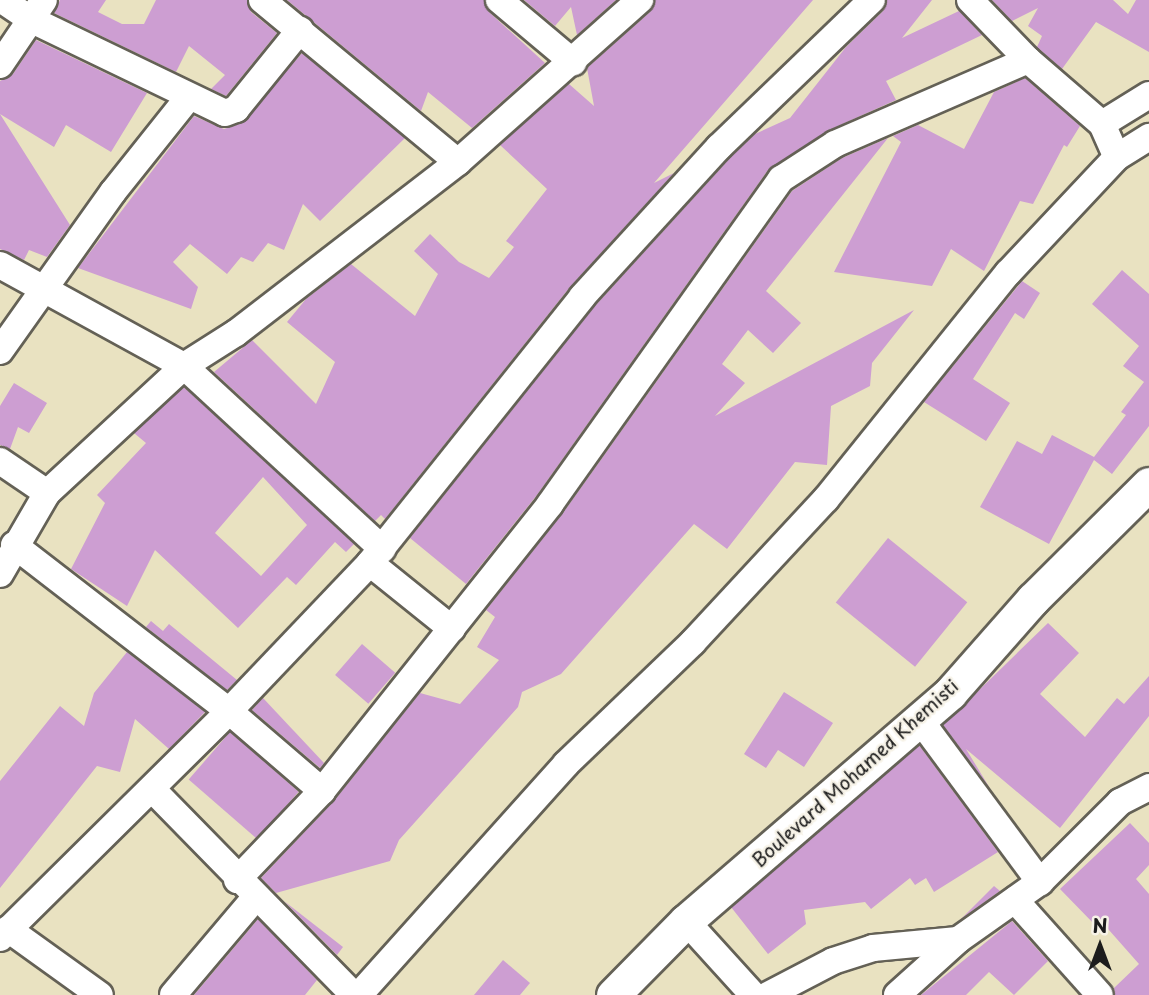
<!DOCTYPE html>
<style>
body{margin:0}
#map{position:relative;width:1149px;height:995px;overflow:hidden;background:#e9e2c1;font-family:"Playpen Sans",sans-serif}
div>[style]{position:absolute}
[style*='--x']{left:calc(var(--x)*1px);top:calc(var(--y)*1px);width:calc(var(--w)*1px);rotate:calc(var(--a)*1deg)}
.building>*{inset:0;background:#cd9ed2;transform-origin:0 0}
.roads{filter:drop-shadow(2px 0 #646156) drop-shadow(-2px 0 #646156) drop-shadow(0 2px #646156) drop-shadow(0 -2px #646156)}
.minor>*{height:26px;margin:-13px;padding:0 13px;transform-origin:13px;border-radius:13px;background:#fff}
.major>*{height:33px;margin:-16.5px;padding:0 16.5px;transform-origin:16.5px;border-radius:16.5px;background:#fff}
span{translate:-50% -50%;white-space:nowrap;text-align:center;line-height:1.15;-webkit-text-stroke:5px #f7f3e8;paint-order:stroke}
.street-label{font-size:19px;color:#1c1c1c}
.north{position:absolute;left:1065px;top:911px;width:70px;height:70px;-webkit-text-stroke:5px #f7f3e8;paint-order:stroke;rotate:0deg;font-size:19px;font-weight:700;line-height:28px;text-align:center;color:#1c1c1c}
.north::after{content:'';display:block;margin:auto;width:24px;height:32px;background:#1c1c1c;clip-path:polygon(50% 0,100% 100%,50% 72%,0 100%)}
</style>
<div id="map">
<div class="building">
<i style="clip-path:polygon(60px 0,106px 0,98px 12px,122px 24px,144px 24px,156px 0,247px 0,251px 12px,277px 33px,226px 96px,211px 89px,225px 75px,189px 46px,176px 72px,54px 13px)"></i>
<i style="clip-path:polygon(287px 0,484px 0,489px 12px,545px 63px,472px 128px,428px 92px,421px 111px)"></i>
<i style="clip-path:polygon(524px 0,616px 0,577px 35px,571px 7px,555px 26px)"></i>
<i style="clip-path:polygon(655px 0,813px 0,654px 183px,674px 173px,570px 287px,385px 519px,381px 515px,375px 521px,214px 372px,252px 340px,316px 404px,335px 362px,287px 322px,306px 299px,351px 264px,415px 316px,438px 274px,414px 251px,430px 234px,459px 262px,489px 278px,514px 247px,506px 241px,547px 189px,500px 145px,569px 84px,594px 106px,587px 68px,650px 12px)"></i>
<i style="clip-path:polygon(887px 0,932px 0,902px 38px,959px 11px,982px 35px,886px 81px,896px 100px,827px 131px,768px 170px,537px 495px,466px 584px,410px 538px,594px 307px,730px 158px,755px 134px,790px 118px,846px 47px,883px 11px)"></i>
<i style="clip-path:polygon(992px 0,1113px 0,1128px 14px,1136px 0,1149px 0,1149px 52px,1096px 22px,1062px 69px,1037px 47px,1042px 36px,1028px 26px,1038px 8px,1012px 21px)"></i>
<i style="clip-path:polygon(36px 40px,147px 93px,111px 152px,66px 125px,54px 147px,0 114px,70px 225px,47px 257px,29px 250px,24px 260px,0 249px,0 81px,13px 74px)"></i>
<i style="clip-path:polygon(302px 53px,405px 138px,320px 221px,303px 204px,284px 250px,268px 243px,253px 262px,241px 257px,227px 274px,190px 244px,173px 262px,198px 287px,191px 309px,78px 268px,194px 116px,224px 129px,242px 123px)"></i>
<i style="clip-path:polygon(1025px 78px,1080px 126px,1067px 147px,1064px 145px,1033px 204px,1020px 201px,984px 271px,951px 249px,932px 286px,834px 272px,901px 142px,893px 136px,918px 125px,964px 149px,994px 92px)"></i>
<i style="clip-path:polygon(888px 138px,766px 291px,801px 323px,773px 353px,748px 330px,722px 364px,745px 383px,715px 416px,914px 310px,872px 363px,870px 386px,831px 406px,827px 465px,795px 462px,727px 549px,694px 524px,561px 674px,522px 692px,518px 707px,399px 840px,390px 861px,276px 893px,261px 878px,334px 801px,420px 693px,460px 704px,499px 660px,477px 647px,495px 617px,486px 610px,563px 513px,792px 191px,842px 158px)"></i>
<i style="clip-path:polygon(1122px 270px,1149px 294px,1149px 426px,1112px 474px,1094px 460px,1049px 544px,980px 507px,1017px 441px,1042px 454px,1052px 435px,1094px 457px,1126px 415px,1121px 412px,1144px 382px,1123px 366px,1139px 346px,1092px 304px)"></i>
<i style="clip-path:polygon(1022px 281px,1040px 293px,1024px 319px,1015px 313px,973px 379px,1010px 403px,986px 441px,924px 402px)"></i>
<i style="clip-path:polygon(14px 383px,47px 403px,29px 433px,18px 427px,10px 449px,0 445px,0 406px)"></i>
<i style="clip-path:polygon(evenodd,184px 387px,354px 544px,346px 552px,335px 542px,296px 585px,287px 577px,238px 628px,155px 550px,127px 606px,71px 569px,105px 503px,97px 495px,146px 443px,134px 433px,184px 387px,263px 477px,307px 525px,261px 576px,215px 533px,263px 477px)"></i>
<i style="left:888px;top:538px;width:102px;height:83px;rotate:39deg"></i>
<i style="clip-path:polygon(151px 621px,163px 631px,169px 624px,237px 680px,227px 690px,146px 627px)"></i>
<i style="clip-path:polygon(1048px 623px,1079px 653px,1040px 694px,1085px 737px,1117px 698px,1124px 704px,1149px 676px,1149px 716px,1060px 828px,966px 749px,991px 790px,943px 725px)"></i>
<i style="left:362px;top:644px;width:44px;height:41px;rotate:41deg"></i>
<i style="clip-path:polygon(127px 652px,205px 712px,169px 749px,135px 719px,120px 772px,97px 766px,0 888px,0 781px,60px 706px,84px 726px,94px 693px)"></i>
<i style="clip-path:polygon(784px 692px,833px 723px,804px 767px,778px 750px,766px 768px,744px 754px)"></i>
<i style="clip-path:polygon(263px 698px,324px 763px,320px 768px,252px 710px)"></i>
<i style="left:230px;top:732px;width:91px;height:63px;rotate:41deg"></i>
<i style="clip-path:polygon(919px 745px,998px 852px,934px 892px,926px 878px,915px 885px,910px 878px,871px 909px,865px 902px,804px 910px,806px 924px,768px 954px,731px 907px)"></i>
<i style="clip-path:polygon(1130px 823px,1149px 843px,1149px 865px,1136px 879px,1149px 894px,1149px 995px,1115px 995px,1114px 988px,1139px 964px,1101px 921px,1096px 926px,1060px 889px)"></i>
<i style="clip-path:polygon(994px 886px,1000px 891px,961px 919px)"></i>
<i style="clip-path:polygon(284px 901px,343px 947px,337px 955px)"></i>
<i style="clip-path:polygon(258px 919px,317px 980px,305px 995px,194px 995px)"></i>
<i style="clip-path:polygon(1012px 921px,1048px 961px,1014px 995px,989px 972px,966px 995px,921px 995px)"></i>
<i style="clip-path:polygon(503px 960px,530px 983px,520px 995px,474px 995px)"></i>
</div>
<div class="roads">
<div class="minor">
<i style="--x:2;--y:0;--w:34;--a:34"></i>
<i style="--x:30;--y:19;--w:216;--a:25.7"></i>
<i style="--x:225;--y:113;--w:12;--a:-20"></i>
<i style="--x:236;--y:109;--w:102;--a:-51"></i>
<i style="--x:262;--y:0;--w:254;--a:39.6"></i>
<i style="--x:499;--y:0;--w:97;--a:40"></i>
<i style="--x:970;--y:0;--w:83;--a:46"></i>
<i style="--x:1028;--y:60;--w:98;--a:40.9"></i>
<i style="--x:1102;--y:124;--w:36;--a:66"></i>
<i style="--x:0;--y:65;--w:78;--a:-55.9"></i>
<i style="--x:1102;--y:124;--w:55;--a:-31.7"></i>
<i style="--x:0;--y:265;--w:210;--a:28.8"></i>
<i style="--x:184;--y:366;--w:270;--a:42.7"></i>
<i style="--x:0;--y:351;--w:195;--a:-54.6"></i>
<i style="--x:113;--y:192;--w:120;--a:-51.4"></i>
<i style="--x:0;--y:461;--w:57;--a:34.2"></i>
<i style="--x:14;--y:545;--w:272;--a:37.7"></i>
<i style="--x:229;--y:711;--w:123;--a:40.7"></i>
<i style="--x:370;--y:563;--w:105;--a:38.8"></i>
<i style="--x:0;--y:574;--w:94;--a:-59.9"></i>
<i style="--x:47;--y:493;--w:187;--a:-42.8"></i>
<i style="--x:184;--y:366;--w:62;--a:-32.4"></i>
<i style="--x:236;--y:333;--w:280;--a:-37.6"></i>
<i style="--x:458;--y:162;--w:244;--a:-41.7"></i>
<i style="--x:920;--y:720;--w:202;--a:53.5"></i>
<i style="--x:152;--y:789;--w:289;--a:45.6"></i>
<i style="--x:237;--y:880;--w:123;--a:-46.3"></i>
<i style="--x:322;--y:791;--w:367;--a:-51.5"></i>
<i style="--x:550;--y:504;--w:399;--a:-54.6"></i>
<i style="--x:781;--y:179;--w:64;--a:-32.9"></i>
<i style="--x:835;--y:144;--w:210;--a:-23.5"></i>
<i style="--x:1015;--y:900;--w:127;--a:48.2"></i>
<i style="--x:686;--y:921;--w:100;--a:47.8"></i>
<i style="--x:8;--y:929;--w:113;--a:35.7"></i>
<i style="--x:0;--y:938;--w:322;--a:-44.7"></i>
<i style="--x:229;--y:711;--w:204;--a:-46.4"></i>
<i style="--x:370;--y:563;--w:340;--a:-51.4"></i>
<i style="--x:582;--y:297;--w:203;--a:-47.6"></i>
<i style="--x:719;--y:147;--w:212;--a:-43.9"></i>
<i style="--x:173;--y:995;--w:127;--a:-49.8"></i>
<i style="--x:359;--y:995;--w:310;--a:-48.1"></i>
<i style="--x:566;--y:764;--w:176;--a:-43.8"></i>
<i style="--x:693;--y:642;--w:195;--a:-47.1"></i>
<i style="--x:826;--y:499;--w:290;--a:-51.2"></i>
<i style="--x:1008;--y:273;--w:159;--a:-46.8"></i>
<i style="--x:1117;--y:157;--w:38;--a:-32"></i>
<i style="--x:768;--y:995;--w:73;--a:-27.6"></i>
<i style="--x:833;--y:961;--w:42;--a:-18"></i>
<i style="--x:873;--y:948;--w:85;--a:-5.4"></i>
<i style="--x:897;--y:995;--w:82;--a:-42"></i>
<i style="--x:958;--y:940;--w:100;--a:-35.3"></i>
<i style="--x:1040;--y:882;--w:113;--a:-45"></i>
<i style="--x:1120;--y:802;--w:33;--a:-27"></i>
</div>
<div class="major">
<i style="--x:613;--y:995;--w:104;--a:-45.4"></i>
<i style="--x:686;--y:921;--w:349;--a:-40.8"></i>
<i style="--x:950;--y:693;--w:125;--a:-48.6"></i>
<i style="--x:1033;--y:599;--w:163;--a:-44.8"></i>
</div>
</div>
<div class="street-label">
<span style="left:855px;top:773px;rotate:-42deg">Boulevard Mohamed Khemisti</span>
</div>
<div class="north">N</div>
</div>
